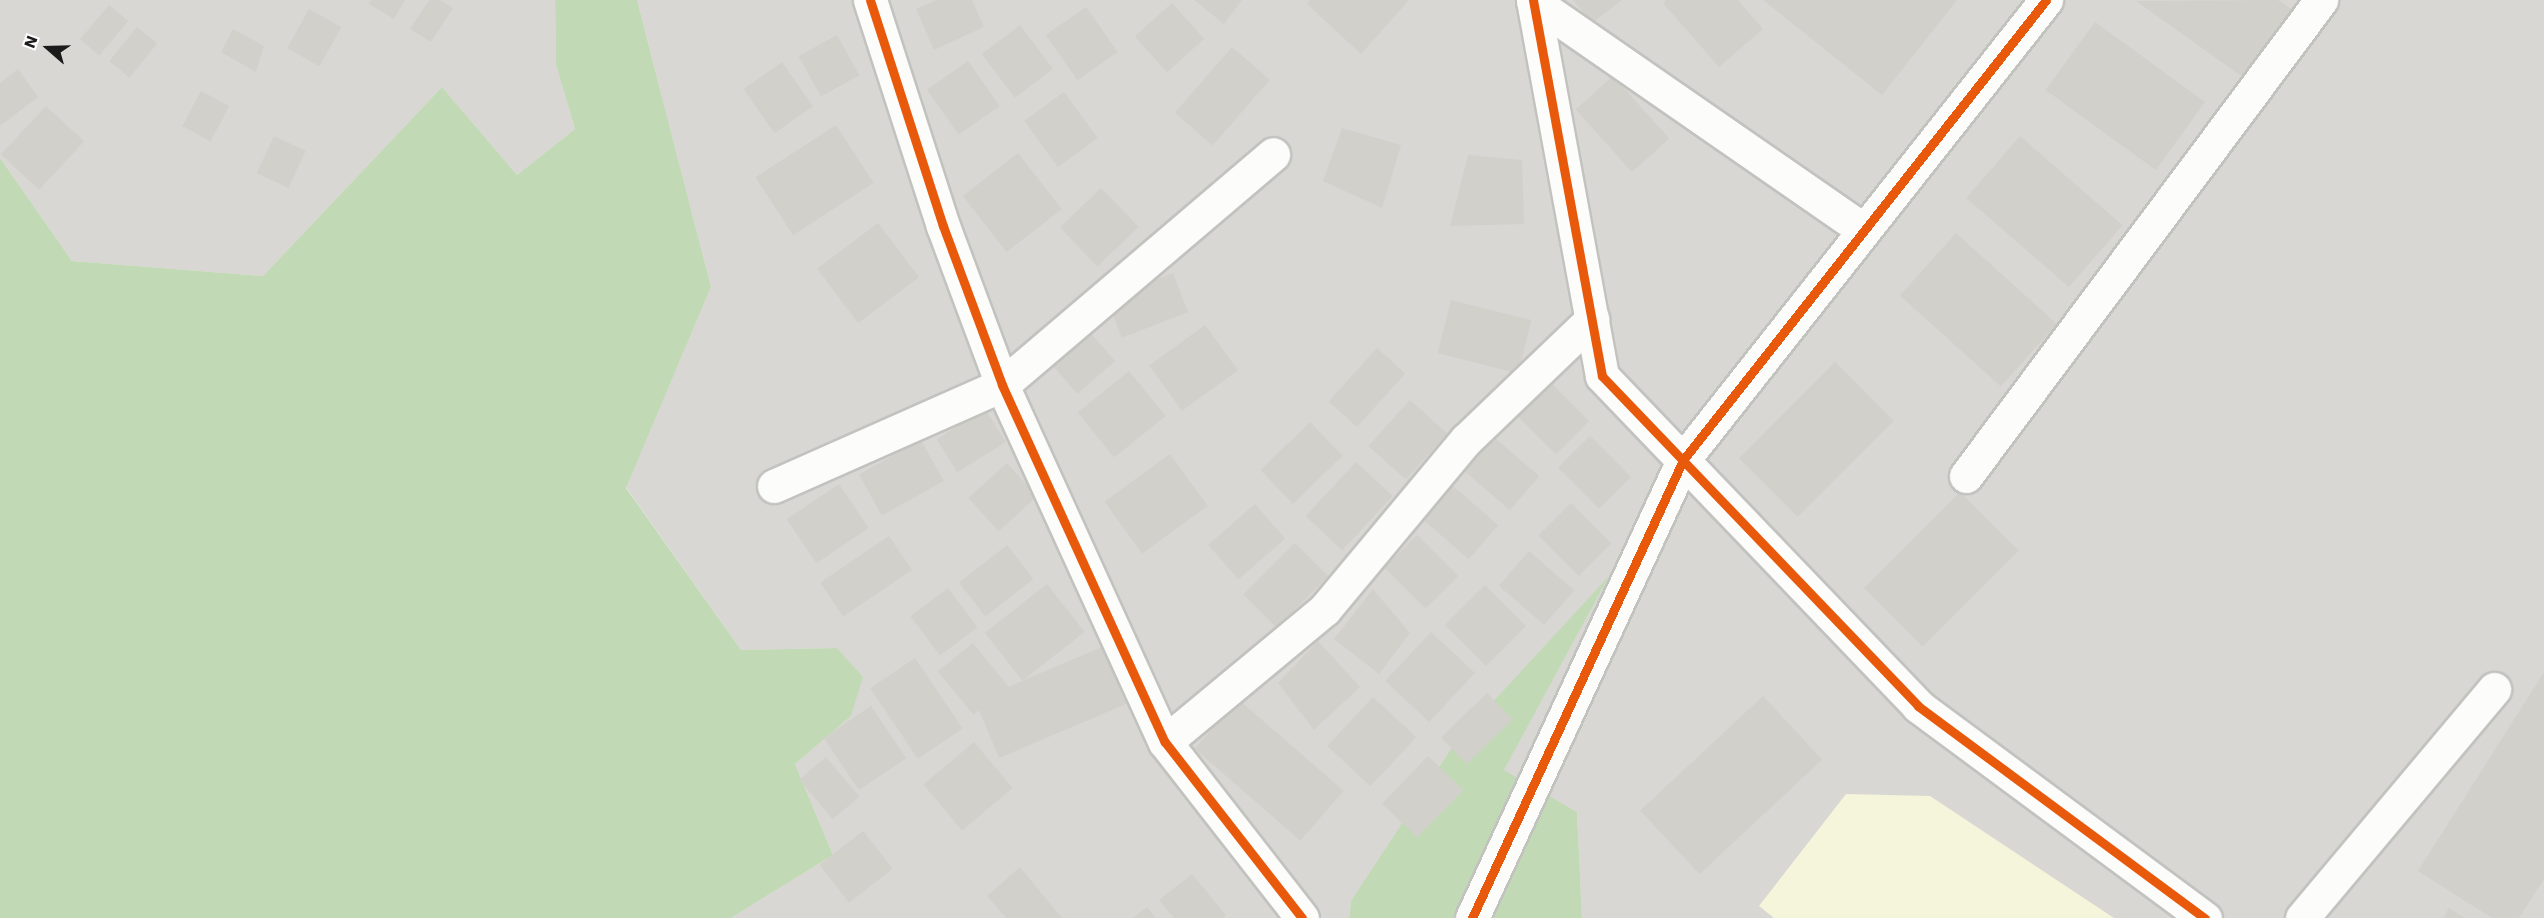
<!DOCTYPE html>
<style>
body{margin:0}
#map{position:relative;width:2544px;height:918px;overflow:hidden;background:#eae8e2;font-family:"Work Sans",sans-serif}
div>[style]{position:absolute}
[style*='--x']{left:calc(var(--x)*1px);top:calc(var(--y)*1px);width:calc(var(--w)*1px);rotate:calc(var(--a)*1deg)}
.residential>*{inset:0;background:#d9d7d4}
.education>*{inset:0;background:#f4f5db}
.forest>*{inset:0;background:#c1dab5}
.building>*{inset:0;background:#d2d0cb;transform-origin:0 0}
.roads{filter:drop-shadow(2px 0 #c2c2bf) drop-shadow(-2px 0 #c2c2bf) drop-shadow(0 2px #c2c2bf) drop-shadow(0 -2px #c2c2bf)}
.street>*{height:33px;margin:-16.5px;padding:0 16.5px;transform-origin:16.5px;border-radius:16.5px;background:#fcfcfb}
.cycleway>*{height:9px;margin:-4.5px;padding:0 4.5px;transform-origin:4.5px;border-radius:4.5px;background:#e8590c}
span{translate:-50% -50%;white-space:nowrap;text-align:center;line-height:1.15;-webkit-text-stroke:4.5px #fff;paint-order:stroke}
.north{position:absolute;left:18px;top:18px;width:60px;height:60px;-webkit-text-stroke:4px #fff;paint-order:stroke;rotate:290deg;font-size:16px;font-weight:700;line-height:24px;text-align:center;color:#1b1b1b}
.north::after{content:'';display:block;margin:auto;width:21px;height:27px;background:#1b1b1b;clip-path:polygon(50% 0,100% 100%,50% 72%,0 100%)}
</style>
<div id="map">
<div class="residential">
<i style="clip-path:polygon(0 0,555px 0,556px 65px,575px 129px,517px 175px,442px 87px,263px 276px,72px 261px,0 158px)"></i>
<i style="clip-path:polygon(637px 0,2544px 0,2544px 918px,1582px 918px,1577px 812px,1503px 771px,1607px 579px,1351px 901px,1349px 918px,731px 918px,833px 855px,795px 764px,851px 716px,837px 648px,741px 650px,626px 487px,711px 287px)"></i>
</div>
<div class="education">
<i style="clip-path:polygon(1846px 794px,1930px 796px,2114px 918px,1774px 918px,1759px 906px)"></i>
</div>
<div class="forest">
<i style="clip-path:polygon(555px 0,637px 0,711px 287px,626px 488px,741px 650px,837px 648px,863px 677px,851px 716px,795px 764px,833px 855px,731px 918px,0 918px,0 158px,72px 261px,263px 276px,442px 87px,517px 175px,575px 129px,556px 65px)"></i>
<i style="clip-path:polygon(1609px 576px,1504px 770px,1577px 812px,1582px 918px,1349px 918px,1351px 901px,1455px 743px)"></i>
</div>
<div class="building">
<i style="clip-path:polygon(371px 0,405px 0,394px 19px,369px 4px)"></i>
<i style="clip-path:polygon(429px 0,440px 0,453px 8px,431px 42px,410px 29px)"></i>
<i style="clip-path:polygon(937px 0,972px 0,984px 27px,934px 50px,916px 9px)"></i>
<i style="clip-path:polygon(1194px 0,1242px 0,1224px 24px)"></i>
<i style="clip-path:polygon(1310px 0,1409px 0,1361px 54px,1307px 4px)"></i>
<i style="clip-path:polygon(1573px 0,1622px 0,1592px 23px)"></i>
<i style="clip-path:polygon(1666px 0,1738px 0,1763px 29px,1719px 67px,1663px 3px)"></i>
<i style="clip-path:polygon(1763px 0,1957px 0,1882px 95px)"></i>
<i style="clip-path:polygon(2278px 0,2296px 12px,2247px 80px,2136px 1px)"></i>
<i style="left:1172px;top:3px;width:48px;height:50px;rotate:48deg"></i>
<i style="left:109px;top:5px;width:25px;height:45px;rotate:40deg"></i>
<i style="left:1086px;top:7px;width:55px;height:49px;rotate:55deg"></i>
<i style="left:309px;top:9px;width:37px;height:45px;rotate:29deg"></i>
<i style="left:2095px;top:22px;width:136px;height:84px;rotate:36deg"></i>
<i style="left:1020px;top:25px;width:55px;height:48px;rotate:53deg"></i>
<i style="left:137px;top:27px;width:26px;height:44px;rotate:39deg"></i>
<i style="clip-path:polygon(233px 29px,264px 46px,256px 72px,221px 52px)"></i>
<i style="left:837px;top:35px;width:46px;height:44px;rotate:61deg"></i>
<i style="left:1232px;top:47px;width:50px;height:87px;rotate:41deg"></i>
<i style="left:968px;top:61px;width:55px;height:50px;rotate:55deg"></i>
<i style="left:782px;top:62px;width:54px;height:47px;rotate:55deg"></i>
<i style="clip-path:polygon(18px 69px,38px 97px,0 126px,0 83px)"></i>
<i style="left:1613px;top:76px;width:84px;height:50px;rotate:48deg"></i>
<i style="left:201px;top:91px;width:32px;height:40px;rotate:28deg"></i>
<i style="left:1064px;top:92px;width:57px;height:49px;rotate:54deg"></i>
<i style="left:46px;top:106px;width:52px;height:66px;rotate:43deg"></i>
<i style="left:836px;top:125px;width:69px;height:96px;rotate:57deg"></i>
<i style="clip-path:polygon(1342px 128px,1401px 145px,1382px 208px,1323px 181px)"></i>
<i style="left:274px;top:136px;width:35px;height:41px;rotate:25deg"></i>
<i style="left:2020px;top:136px;width:136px;height:82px;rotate:41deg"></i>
<i style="left:1018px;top:153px;width:71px;height:70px;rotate:52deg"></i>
<i style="clip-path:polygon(1468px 155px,1522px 160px,1524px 224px,1450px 226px)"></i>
<i style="left:1101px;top:188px;width:54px;height:57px;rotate:46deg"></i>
<i style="left:878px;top:223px;width:68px;height:76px;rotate:53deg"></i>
<i style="left:1956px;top:233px;width:136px;height:84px;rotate:42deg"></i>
<i style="left:1173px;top:273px;width:42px;height:71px;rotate:69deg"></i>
<i style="left:1451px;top:300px;width:83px;height:55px;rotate:14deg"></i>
<i style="left:1205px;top:325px;width:56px;height:69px;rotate:54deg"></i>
<i style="left:1088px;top:330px;width:41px;height:50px;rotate:49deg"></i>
<i style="left:1377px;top:348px;width:38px;height:72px;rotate:42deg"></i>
<i style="left:1835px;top:362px;width:83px;height:136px;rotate:45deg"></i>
<i style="left:1129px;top:371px;width:58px;height:66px;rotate:51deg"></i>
<i style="left:1548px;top:380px;width:58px;height:47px;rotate:45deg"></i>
<i style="left:1410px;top:400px;width:50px;height:62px;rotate:42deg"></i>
<i style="left:985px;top:409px;width:39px;height:57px;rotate:58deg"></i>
<i style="left:1310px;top:422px;width:47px;height:69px;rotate:46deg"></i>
<i style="left:1590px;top:436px;width:58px;height:45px;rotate:45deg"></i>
<i style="left:1494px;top:437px;width:60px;height:45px;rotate:41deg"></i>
<i style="left:921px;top:440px;width:47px;height:71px;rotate:61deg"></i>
<i style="left:1170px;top:454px;width:64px;height:81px;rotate:54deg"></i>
<i style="left:1356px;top:462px;width:50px;height:74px;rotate:43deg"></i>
<i style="left:1007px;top:463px;width:45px;height:52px;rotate:48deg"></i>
<i style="left:839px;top:484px;width:53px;height:63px;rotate:56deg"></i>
<i style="left:1453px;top:486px;width:60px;height:45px;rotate:41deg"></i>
<i style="left:1960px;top:492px;width:83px;height:136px;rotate:45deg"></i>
<i style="left:1571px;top:503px;width:57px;height:46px;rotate:45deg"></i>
<i style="left:1255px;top:504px;width:46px;height:62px;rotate:49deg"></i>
<i style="left:1417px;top:535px;width:58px;height:46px;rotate:45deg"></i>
<i style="left:889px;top:536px;width:41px;height:83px;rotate:56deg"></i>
<i style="left:1295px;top:543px;width:47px;height:73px;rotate:45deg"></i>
<i style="left:1007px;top:545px;width:43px;height:61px;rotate:52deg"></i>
<i style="left:1529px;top:551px;width:60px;height:46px;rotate:41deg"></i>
<i style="left:1047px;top:584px;width:61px;height:79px;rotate:52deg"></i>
<i style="left:1485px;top:585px;width:58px;height:57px;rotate:45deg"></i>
<i style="left:948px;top:588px;width:49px;height:47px;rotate:53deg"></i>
<i style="clip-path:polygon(1373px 589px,1410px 633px,1379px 674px,1334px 639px)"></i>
<i style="left:1431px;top:632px;width:60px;height:67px;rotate:43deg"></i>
<i style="clip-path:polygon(1318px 641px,1360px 687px,1314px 730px,1278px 683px)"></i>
<i style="left:973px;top:643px;width:56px;height:45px;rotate:51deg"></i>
<i style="left:1102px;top:647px;width:62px;height:138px;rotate:67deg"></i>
<i style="left:915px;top:658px;width:85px;height:54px;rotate:56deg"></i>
<i style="clip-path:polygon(2544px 672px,2544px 879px,2519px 918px,2492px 918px,2418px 871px)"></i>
<i style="left:1487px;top:693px;width:37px;height:64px;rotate:46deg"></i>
<i style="left:1763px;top:696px;width:87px;height:168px;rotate:47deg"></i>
<i style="left:1373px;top:697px;width:59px;height:67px;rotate:43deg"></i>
<i style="left:1238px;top:699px;width:140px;height:66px;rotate:41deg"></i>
<i style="left:871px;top:706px;width:63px;height:57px;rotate:56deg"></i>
<i style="left:974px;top:742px;width:60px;height:66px;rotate:50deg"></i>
<i style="left:1428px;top:756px;width:49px;height:66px;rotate:44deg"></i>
<i style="left:826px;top:757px;width:52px;height:35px;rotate:50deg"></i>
<i style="left:863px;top:831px;width:48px;height:55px;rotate:52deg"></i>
<i style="clip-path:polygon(1020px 867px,1062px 918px,1006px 918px,987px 896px)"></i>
<i style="clip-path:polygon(1192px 874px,1226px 915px,1223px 918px,1174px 918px,1159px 900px)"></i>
<i style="clip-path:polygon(1147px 907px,1156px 918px,1133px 918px)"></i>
<i style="clip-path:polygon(2449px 908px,2465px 918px,2443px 918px)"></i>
</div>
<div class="roads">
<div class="street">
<i style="--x:870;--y:0;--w:237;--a:72.1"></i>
<i style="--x:943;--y:226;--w:170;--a:69.6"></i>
<i style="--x:1002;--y:385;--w:392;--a:65.5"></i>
<i style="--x:1165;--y:742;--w:223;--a:52.1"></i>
<i style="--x:1533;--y:0;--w:382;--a:79.6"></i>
<i style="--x:1602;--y:376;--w:457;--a:46.2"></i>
<i style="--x:1918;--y:706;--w:357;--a:36.5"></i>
<i style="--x:1533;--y:1;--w:402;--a:34.7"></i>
<i style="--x:1966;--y:476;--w:594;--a:-53.28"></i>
<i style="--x:774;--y:486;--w:249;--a:-23.9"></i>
<i style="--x:1002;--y:385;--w:356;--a:-40.4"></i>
<i style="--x:1165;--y:742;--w:208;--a:-39.7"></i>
<i style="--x:1325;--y:609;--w:220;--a:-50.2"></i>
<i style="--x:1466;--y:440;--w:175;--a:-43.8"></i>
<i style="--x:1472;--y:918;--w:504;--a:-65.26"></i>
<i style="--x:1683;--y:460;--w:586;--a:-51.72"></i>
<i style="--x:2302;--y:918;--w:299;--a:-50"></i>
</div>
</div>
<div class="cycleway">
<i style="--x:870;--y:0;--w:237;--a:72.1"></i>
<i style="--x:943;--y:226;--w:170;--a:69.6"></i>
<i style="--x:1002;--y:385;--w:392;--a:65.5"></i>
<i style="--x:1165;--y:742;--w:223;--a:52.1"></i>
<i style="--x:1533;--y:0;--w:382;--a:79.6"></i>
<i style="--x:1602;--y:376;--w:457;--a:46.2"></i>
<i style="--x:1918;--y:706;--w:357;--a:36.5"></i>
<i style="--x:1472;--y:918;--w:504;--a:-65.26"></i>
<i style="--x:1683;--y:460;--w:586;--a:-51.72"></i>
</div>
<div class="north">N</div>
</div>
